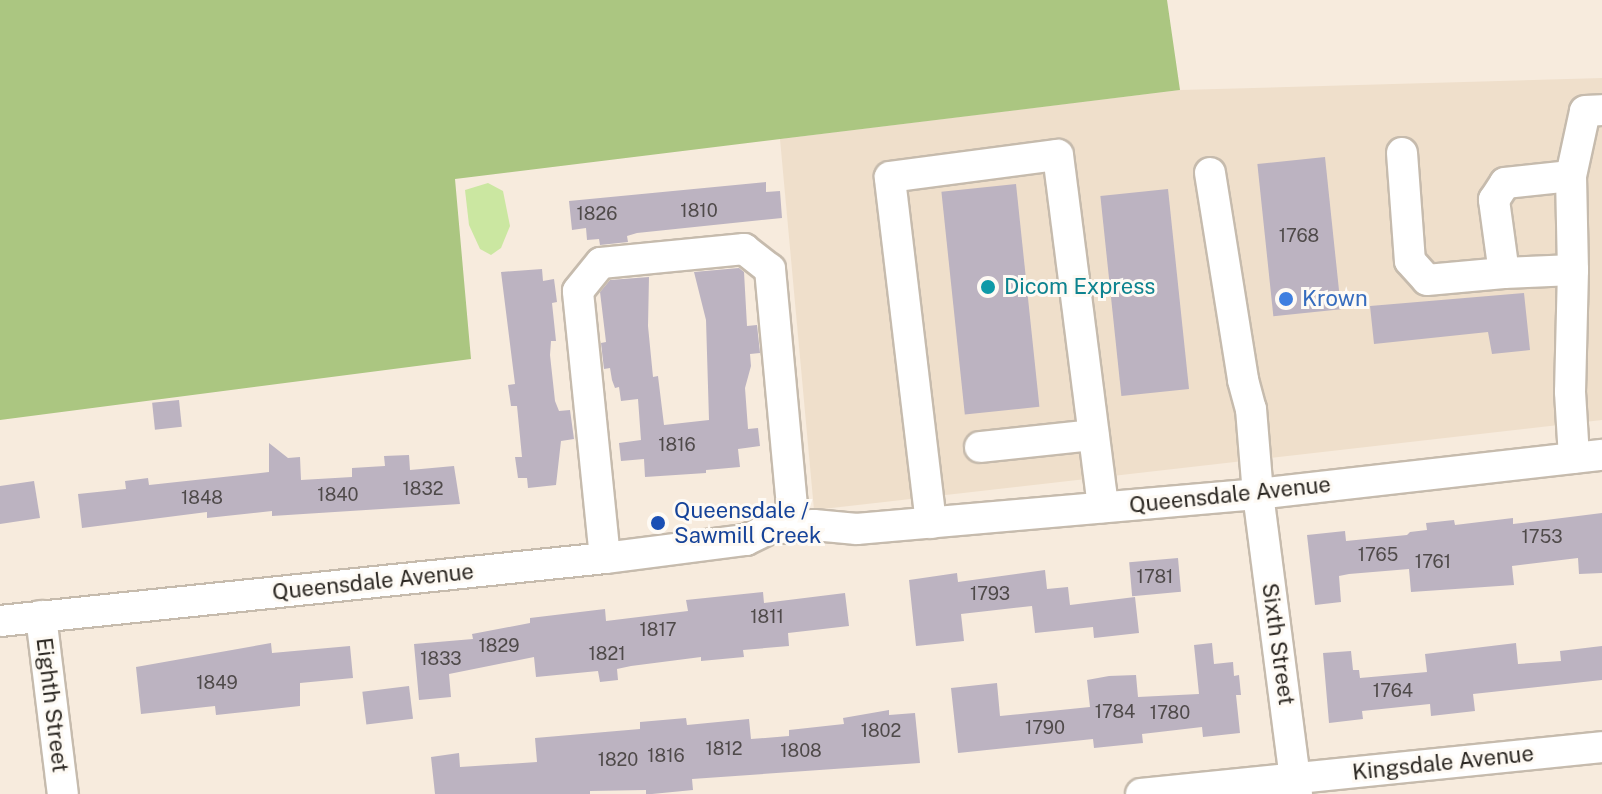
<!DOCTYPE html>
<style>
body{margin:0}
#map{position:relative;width:1602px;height:794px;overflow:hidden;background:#f7ebdd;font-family:"Public Sans",sans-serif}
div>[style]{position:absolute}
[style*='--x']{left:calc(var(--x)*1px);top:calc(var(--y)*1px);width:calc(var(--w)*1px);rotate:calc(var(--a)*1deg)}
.built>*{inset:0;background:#efdfcb}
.green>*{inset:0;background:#cbe7a1}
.forest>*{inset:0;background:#abc681}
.building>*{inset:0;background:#bcb3c1;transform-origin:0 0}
.roads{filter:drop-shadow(2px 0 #c6bbad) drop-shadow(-2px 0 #c6bbad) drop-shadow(0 2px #c6bbad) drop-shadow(0 -2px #c6bbad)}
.minor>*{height:30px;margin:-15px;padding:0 15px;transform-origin:15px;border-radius:15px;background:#fff}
.dots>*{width:22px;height:22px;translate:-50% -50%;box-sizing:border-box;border:4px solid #fefaf4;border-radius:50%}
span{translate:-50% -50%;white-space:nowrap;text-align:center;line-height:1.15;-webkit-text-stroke:6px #fefaf4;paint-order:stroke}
.number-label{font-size:18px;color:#4f4a4a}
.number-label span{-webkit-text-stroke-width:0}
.culture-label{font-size:22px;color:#0d838f}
.left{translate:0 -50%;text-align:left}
.shop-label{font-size:22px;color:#366cbe}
.street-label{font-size:22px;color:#2b2722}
.transit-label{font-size:22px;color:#164399}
</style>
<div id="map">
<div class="built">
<i style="clip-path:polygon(1602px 78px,1602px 420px,814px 510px,780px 139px,1180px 90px)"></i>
</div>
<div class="green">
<i style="clip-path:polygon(488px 183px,503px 191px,510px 226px,501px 248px,491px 255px,480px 249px,469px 225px,465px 190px)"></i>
</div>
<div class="forest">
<i style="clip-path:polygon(0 0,1167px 0,1180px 90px,455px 179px,471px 359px,0 420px)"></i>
</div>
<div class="building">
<i style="left:1325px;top:157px;width:153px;height:68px;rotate:84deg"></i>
<i style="clip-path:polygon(766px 182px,766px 192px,780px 191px,782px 218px,637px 233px,627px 236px,628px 242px,600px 245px,599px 239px,587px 240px,586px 228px,572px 230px,569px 201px)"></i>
<i style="left:1016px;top:184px;width:224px;height:75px;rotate:84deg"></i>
<i style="left:1168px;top:189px;width:201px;height:68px;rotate:84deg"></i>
<i style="clip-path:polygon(739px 268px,744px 272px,747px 326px,757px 325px,760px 353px,750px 354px,751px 366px,745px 388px,748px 429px,758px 428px,760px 446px,738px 449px,740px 467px,706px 470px,706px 473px,645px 477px,644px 459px,621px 461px,619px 443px,641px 440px,638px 399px,621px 401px,619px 387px,615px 388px,612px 380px,610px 368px,604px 369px,601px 343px,606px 342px,600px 292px,610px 280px,649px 277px,648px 326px,653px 377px,658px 376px,664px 425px,709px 420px,706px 320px,694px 272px)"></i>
<i style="clip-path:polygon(542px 269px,543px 281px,554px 279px,557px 302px,552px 303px,556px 341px,551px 341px,550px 355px,555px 401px,559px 411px,570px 410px,574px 439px,561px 441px,556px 485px,528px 488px,527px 478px,518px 478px,515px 457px,522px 457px,517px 406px,511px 406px,508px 385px,515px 384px,501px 272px)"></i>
<i style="clip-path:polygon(1524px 293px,1530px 350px,1492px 354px,1488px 332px,1374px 344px,1370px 306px)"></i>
<i style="left:179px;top:400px;width:27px;height:27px;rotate:84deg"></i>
<i style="clip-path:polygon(269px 443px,288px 458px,300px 457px,301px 480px,352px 477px,352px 468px,385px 466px,384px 456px,409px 455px,410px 470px,454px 466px,460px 504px,272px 516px,272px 511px,207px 518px,207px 512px,82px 528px,78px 494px,126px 489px,125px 481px,148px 478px,149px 485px,269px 472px)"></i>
<i style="clip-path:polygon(34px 481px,40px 518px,0 524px,0 486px)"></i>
<i style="clip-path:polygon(1602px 513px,1602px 573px,1579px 574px,1578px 558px,1512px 566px,1514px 585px,1411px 592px,1409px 569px,1349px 574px,1339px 576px,1341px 602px,1315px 605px,1307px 535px,1345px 531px,1346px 541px,1407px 535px,1410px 532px,1427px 530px,1426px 523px,1454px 520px,1455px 525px,1513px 518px,1513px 524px)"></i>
<i style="left:1178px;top:558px;width:34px;height:49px;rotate:85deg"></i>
<i style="clip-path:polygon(1045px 570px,1047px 589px,1068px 587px,1070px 605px,1135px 597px,1139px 633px,1094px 638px,1093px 627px,1035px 633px,1032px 606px,961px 614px,964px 641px,916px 646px,909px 580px,957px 573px,958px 582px)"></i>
<i style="clip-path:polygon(763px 592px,764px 603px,845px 593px,849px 626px,788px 633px,789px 646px,743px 650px,744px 657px,701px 661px,701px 657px,631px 666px,617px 669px,618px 680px,600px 682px,598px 671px,536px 677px,534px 657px,449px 674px,451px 697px,419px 700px,414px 644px,473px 639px,472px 634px,530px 623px,530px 618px,605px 609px,606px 621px,688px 611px,686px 600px)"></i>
<i style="clip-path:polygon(271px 643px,272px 653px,350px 646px,353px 678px,300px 683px,300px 706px,216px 715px,215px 706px,141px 714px,136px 667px)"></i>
<i style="clip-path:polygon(1212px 643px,1214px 664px,1233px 662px,1234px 676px,1239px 675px,1241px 695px,1236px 695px,1240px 733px,1203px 737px,1202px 727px,1142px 734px,1143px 743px,1094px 748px,1093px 739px,958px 753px,951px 688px,997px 683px,1000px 716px,1090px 707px,1087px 680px,1109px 676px,1136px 675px,1138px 697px,1199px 694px,1194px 645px)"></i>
<i style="clip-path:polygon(1516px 643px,1518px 664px,1561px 661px,1560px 651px,1602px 646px,1602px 680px,1473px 694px,1475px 711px,1431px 716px,1430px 704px,1362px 711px,1363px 719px,1329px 723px,1323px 653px,1351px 651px,1353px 670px,1359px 670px,1360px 678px,1427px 672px,1425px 654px)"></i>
<i style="left:409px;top:686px;width:33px;height:47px;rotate:83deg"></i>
<i style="clip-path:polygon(889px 710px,889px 715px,915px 713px,920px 763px,692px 779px,693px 790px,652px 794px,646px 794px,646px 790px,590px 791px,590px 794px,435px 794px,431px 757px,459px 753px,460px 767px,537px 762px,535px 738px,640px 729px,640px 722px,686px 718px,687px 725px,749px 719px,751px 739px,789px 736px,789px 730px,844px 724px,843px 718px)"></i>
</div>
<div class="roads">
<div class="minor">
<i style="--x:1402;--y:153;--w:108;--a:85.8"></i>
<i style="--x:1410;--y:261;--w:25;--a:48"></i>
<i style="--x:1427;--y:280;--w:77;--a:-5.2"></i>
<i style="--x:1210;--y:173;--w:210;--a:80.9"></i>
<i style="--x:1243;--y:380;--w:30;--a:75"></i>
<i style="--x:1251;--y:409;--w:85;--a:85.3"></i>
<i style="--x:1258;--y:494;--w:303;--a:82.6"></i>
<i style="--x:1571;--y:176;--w:66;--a:-77.8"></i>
<i style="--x:1585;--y:111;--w:17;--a:-3"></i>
<i style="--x:1573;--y:270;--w:69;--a:177.5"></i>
<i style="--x:1504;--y:273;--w:74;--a:-97.8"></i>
<i style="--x:1494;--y:200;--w:20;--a:-57"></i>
<i style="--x:1505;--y:183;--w:66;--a:-6.1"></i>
<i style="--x:1571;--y:176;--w:94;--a:88.8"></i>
<i style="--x:1573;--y:270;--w:122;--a:91.4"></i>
<i style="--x:1570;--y:392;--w:66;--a:86.5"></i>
<i style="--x:980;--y:447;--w:114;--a:-6.1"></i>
<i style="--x:931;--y:523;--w:348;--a:-96.8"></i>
<i style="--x:890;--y:177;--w:169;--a:-7.5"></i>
<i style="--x:1058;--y:155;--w:355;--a:82.7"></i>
<i style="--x:605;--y:558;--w:268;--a:-95.8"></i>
<i style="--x:578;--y:291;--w:36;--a:-51"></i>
<i style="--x:601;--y:263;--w:144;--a:-5.6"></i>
<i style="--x:744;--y:249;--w:33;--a:38"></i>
<i style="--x:770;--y:269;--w:259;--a:84.7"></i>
<i style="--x:41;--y:616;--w:179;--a:83"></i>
<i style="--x:0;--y:621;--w:608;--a:-5.94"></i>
<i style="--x:605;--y:558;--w:142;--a:-7.3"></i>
<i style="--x:746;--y:540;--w:25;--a:-26"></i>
<i style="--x:769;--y:529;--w:45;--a:-5.1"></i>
<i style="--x:814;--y:525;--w:43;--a:5.3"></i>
<i style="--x:857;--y:529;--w:403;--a:-5"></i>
<i style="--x:1258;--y:494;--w:346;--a:-6.5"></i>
<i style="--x:1141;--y:794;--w:463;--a:-5.8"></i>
</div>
</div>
<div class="dots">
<i style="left:988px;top:287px;background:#0f9aa8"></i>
<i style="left:1286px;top:299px;background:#3f7fe0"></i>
<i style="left:658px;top:523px;background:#1a4fb4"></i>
</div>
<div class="number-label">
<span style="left:699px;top:211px">1810</span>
<span style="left:597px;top:214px">1826</span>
<span style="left:1299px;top:236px">1768</span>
<span style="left:677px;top:445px">1816</span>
<span style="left:423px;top:489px">1832</span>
<span style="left:338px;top:495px">1840</span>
<span style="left:202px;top:498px">1848</span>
<span style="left:1542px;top:537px">1753</span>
<span style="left:1378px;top:555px">1765</span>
<span style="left:1433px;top:562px">1761</span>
<span style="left:1155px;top:577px">1781</span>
<span style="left:990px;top:594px">1793</span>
<span style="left:767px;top:617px">1811</span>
<span style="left:658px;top:630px">1817</span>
<span style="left:499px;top:646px">1829</span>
<span style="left:607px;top:654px">1821</span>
<span style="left:441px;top:659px">1833</span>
<span style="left:217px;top:683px">1849</span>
<span style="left:1393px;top:691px">1764</span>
<span style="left:1115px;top:712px">1784</span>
<span style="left:1170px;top:713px">1780</span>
<span style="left:1045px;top:728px">1790</span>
<span style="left:881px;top:731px">1802</span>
<span style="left:724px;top:749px">1812</span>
<span style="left:801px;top:751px">1808</span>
<span style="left:666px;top:756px">1816</span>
<span style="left:618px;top:760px">1820</span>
</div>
<div class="culture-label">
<span class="left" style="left:1004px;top:287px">Dicom Express</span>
</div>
<div class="shop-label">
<span class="left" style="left:1302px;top:299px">Krown</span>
</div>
<div class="street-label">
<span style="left:1230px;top:495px;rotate:-6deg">Queensdale Avenue</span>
<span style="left:373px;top:582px;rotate:-6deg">Queensdale Avenue</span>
<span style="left:1278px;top:644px;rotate:82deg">Sixth Street</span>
<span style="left:52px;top:705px;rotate:83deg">Eighth Street</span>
<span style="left:1443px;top:763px;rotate:-6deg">Kingsdale Avenue</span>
</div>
<div class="transit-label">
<span class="left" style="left:674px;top:523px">Queensdale /<br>Sawmill Creek</span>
</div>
</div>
